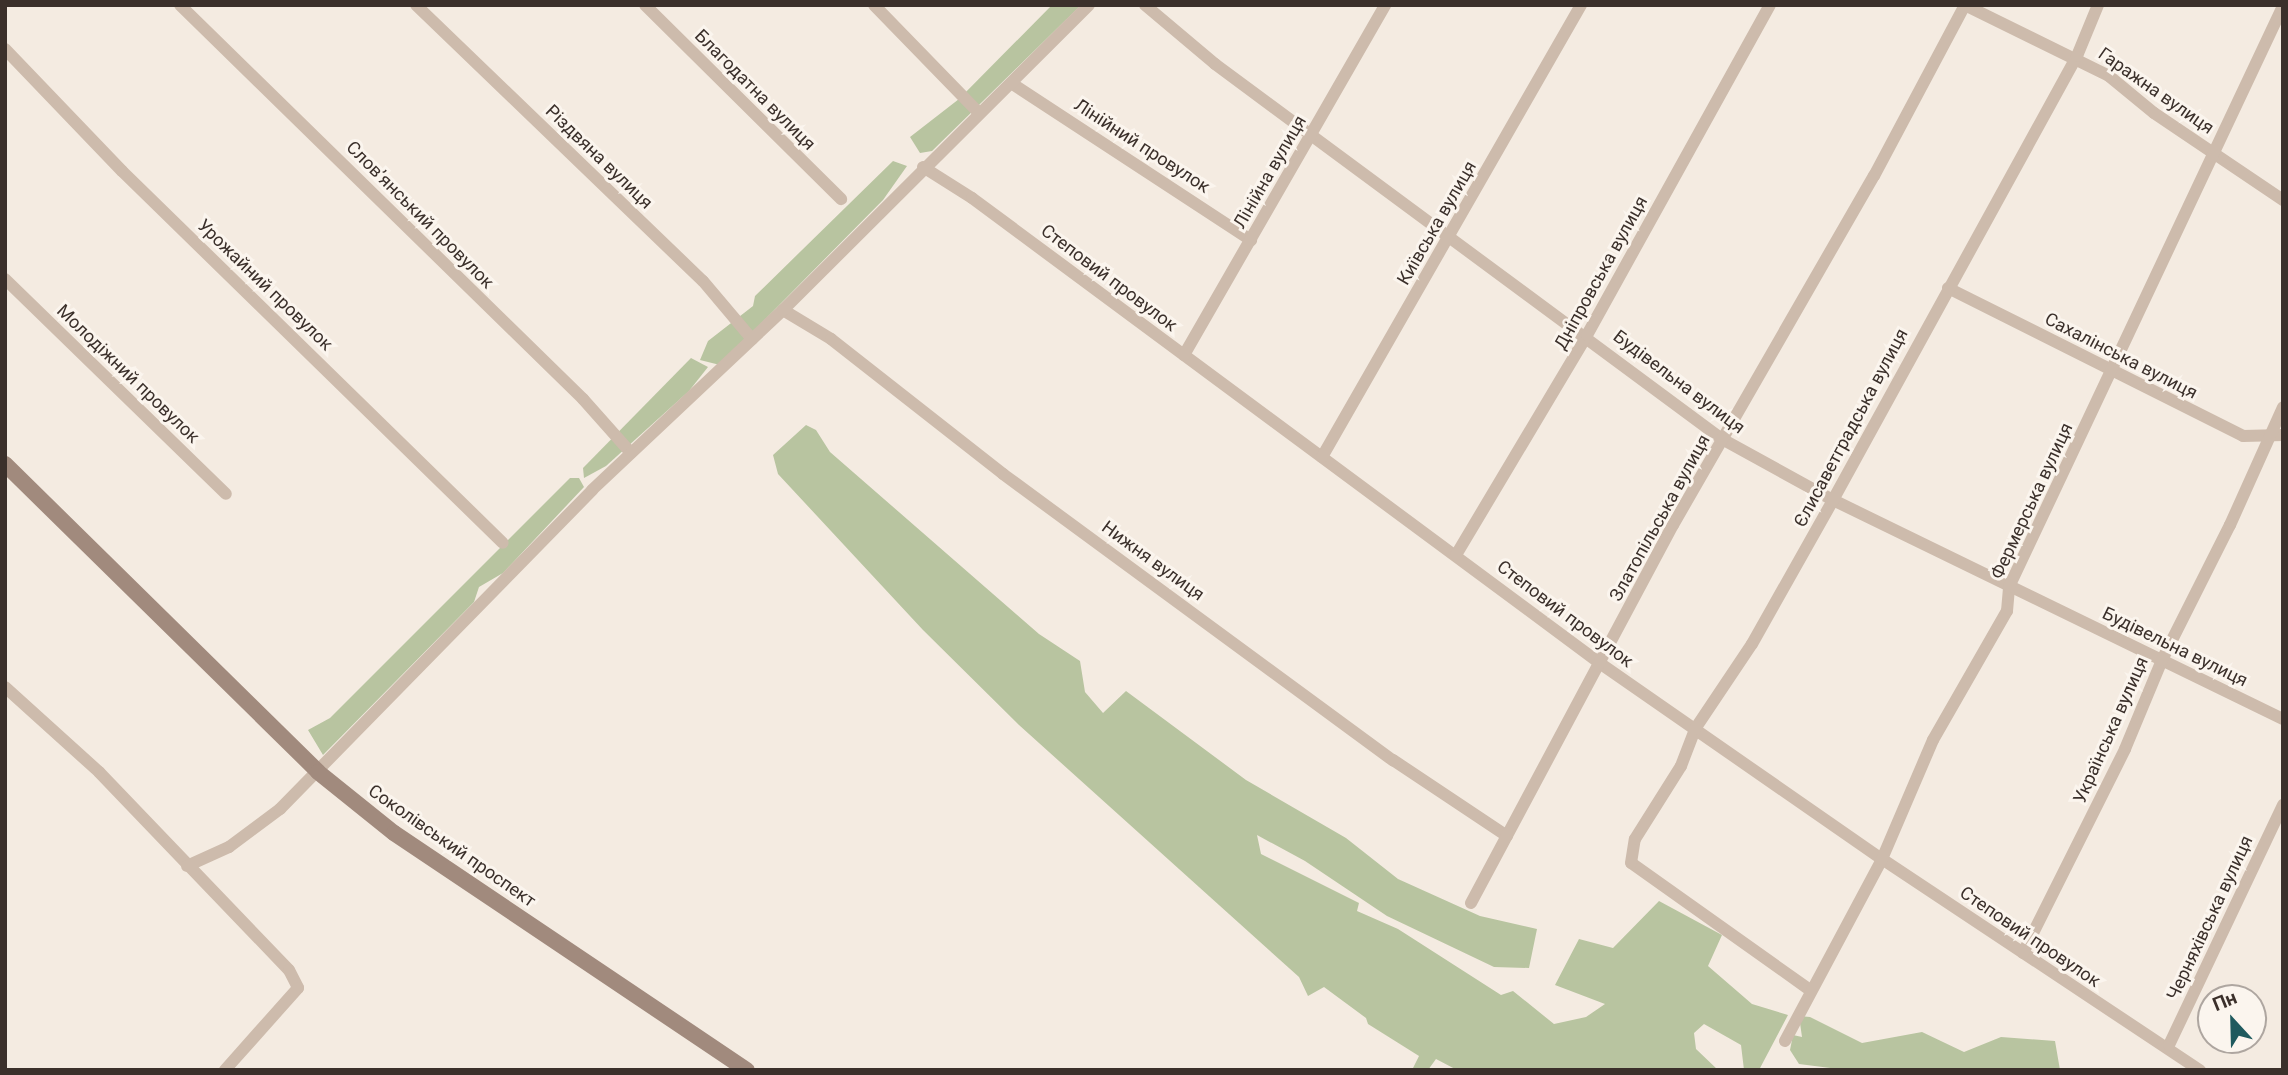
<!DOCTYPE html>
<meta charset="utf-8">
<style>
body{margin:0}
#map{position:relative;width:2288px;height:1075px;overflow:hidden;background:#f4ebe1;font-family:Roboto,sans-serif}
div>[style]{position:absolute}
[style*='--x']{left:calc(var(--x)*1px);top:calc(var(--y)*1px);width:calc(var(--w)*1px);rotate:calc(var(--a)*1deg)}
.green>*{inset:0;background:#b8c4a0}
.street>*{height:12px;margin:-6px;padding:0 6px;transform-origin:6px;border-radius:6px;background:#cdbbac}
.secondary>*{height:16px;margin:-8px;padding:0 8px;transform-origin:8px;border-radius:8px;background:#a18a7d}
span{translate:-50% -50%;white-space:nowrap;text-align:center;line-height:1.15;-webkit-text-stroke:6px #fbf5ee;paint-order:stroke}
.street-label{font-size:18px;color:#3b302b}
.frame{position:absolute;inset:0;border:7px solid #3b302b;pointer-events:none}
.north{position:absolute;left:2197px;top:984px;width:70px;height:70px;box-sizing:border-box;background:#fbf5ee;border:2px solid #aea6a0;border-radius:50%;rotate:338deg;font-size:19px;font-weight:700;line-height:28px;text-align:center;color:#3b302b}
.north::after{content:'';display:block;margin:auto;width:24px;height:32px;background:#1f5a5e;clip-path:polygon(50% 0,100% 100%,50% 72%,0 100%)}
</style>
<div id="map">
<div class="green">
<i style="clip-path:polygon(1052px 5px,1081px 5px,932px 151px,920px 153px,910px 137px,959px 99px)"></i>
<i style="clip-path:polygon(893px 161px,907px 166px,883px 200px,720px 365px,700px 360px,708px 341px,753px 306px,755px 296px)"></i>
<i style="clip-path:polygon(691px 358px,708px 367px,689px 391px,606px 466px,584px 478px,583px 468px)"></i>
<i style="clip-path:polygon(806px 425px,816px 430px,830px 452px,1039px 634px,1080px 661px,1085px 692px,1103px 713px,1126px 691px,1246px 780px,1346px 838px,1398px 879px,1480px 916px,1537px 929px,1529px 968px,1494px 967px,1387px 916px,1305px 861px,1257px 835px,1261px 854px,1359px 903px,1357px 911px,1398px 929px,1501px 995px,1513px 991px,1554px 1024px,1586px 1017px,1605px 1004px,1555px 985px,1579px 939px,1613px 948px,1659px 901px,1722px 935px,1708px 966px,1752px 1004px,1788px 1015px,1759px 1070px,1744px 1070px,1741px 1045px,1704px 1024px,1694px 1033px,1696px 1049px,1718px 1070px,1457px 1070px,1436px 1059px,1428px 1070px,1412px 1070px,1419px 1056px,1368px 1024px,1366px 1018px,1324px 987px,1308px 996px,1299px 977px,1019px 725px,923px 630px,778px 474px,773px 455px)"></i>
<i style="clip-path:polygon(570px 478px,579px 478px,584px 487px,503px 573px,479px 587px,474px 602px,323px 755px,308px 730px,330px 718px)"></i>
<i style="clip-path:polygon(1799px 1016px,1810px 1017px,1862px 1043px,1922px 1032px,1964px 1052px,2001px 1037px,2055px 1041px,2060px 1070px,1846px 1070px,1799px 1064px,1790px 1050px,1793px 1035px,1802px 1037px)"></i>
</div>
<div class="street">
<i style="--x:180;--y:5;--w:564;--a:44.35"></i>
<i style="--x:583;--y:399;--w:72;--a:48.4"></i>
<i style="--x:416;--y:5;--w:398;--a:43.9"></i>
<i style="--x:703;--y:281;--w:76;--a:49.8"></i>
<i style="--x:645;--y:5;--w:276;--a:44.7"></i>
<i style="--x:874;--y:5;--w:151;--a:45.8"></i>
<i style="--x:1145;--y:5;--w:92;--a:40.1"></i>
<i style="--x:1215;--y:64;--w:631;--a:36.49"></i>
<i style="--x:1722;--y:439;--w:127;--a:28.8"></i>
<i style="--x:1833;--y:500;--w:500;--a:25.95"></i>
<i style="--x:1965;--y:5;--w:161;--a:26.2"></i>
<i style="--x:2109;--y:76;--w:58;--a:39.4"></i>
<i style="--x:2154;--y:113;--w:156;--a:34"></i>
<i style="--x:5;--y:49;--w:169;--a:46.2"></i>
<i style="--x:122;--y:171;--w:532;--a:44.32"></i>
<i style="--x:1011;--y:83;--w:287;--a:33.2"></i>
<i style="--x:923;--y:167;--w:58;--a:32.3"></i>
<i style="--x:972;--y:198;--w:783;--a:36.53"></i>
<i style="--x:1601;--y:664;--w:342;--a:34.8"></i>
<i style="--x:1882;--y:859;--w:382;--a:33.6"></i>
<i style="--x:5;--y:279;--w:308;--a:44.2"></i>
<i style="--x:1948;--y:288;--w:330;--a:26.6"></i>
<i style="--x:2243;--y:436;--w:40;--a:-1.4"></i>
<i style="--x:783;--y:310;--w:56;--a:31.1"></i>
<i style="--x:831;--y:339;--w:219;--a:38.1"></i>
<i style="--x:1003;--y:474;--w:484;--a:36.3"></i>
<i style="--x:1393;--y:760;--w:137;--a:33.7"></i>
<i style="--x:1184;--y:355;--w:404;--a:-60.1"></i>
<i style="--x:1322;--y:457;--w:521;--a:-60.19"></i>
<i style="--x:1456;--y:555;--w:256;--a:-59.2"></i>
<i style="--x:1587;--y:335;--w:377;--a:-61"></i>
<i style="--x:5;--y:687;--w:127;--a:42.1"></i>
<i style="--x:99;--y:772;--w:274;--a:46.2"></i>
<i style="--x:289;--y:970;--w:20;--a:63"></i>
<i style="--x:298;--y:988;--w:110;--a:131.7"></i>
<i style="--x:187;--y:866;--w:46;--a:-24.3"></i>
<i style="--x:229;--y:847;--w:64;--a:-36.7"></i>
<i style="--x:280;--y:809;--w:446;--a:-45.6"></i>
<i style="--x:592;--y:490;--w:262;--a:-43.3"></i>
<i style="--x:783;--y:310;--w:432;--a:-44.9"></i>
<i style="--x:1471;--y:903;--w:429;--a:-61.9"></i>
<i style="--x:1673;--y:525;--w:403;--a:-60.1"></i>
<i style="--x:1874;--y:176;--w:194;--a:-62"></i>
<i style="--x:2023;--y:953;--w:228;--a:-63.4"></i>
<i style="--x:2125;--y:749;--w:96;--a:-67.4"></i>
<i style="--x:2162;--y:660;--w:151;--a:-63.3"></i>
<i style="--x:2230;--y:525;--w:129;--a:-65.8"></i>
<i style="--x:1810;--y:990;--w:219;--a:-144.6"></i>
<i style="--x:1631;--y:863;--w:24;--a:-81"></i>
<i style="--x:1635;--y:839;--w:86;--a:-57.8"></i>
<i style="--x:1681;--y:766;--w:40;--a:-69"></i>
<i style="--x:1695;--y:729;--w:102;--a:-56.2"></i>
<i style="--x:1752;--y:644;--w:165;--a:-60.6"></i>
<i style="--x:1833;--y:500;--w:507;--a:-61.21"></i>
<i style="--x:2077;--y:56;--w:55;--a:-67.6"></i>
<i style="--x:1785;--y:1041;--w:206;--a:-61.9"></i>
<i style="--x:1882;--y:859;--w:129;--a:-66.8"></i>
<i style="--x:1933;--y:740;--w:149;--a:-60.2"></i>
<i style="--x:2007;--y:611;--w:24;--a:-85"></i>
<i style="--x:2009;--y:587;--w:642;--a:-64.75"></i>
<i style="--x:2169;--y:1045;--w:266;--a:-64.6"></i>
</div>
<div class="secondary">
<i style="--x:5;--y:464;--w:439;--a:44.5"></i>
<i style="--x:318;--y:772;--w:97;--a:38.8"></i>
<i style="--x:394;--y:833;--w:425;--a:33.9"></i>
</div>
<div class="street-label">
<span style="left:755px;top:90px;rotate:45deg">Благодатна вулиця</span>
<span style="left:2156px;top:91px;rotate:35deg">Гаражна вулиця</span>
<span style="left:1142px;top:146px;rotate:33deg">Лінійний провулок</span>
<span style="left:599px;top:157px;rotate:44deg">Різдвяна вулиця</span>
<span style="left:1270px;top:172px;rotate:-60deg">Лінійна вулиця</span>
<span style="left:420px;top:215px;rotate:45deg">Словʼянський провулок</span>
<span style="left:1437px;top:223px;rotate:-60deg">Київська вулиця</span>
<span style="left:1601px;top:273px;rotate:-61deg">Дніпровська вулиця</span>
<span style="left:1109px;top:278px;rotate:37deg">Степовий провулок</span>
<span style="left:265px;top:285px;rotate:44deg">Урожайний провулок</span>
<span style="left:2121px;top:356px;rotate:27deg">Сахалінська вулиця</span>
<span style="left:128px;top:374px;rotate:44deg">Молодіжний провулок</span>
<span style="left:1679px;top:382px;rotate:37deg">Будівельна вулиця</span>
<span style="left:1851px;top:428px;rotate:-62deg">Єлисаветградська вулиця</span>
<span style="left:2032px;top:501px;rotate:-65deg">Фермерська вулиця</span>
<span style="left:1660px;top:518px;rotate:-61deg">Златопільська вулиця</span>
<span style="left:1153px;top:561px;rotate:36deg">Нижня вулиця</span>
<span style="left:1565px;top:614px;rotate:37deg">Степовий провулок</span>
<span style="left:2175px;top:647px;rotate:26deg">Будівельна вулиця</span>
<span style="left:2111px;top:730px;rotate:-66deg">Українська вулиця</span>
<span style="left:452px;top:846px;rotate:35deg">Соколівський проспект</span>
<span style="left:2210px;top:918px;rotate:-65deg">Черняхівська вулиця</span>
<span style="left:2030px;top:937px;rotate:34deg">Степовий провулок</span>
</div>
<div class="frame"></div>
<div class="north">Пн</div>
</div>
